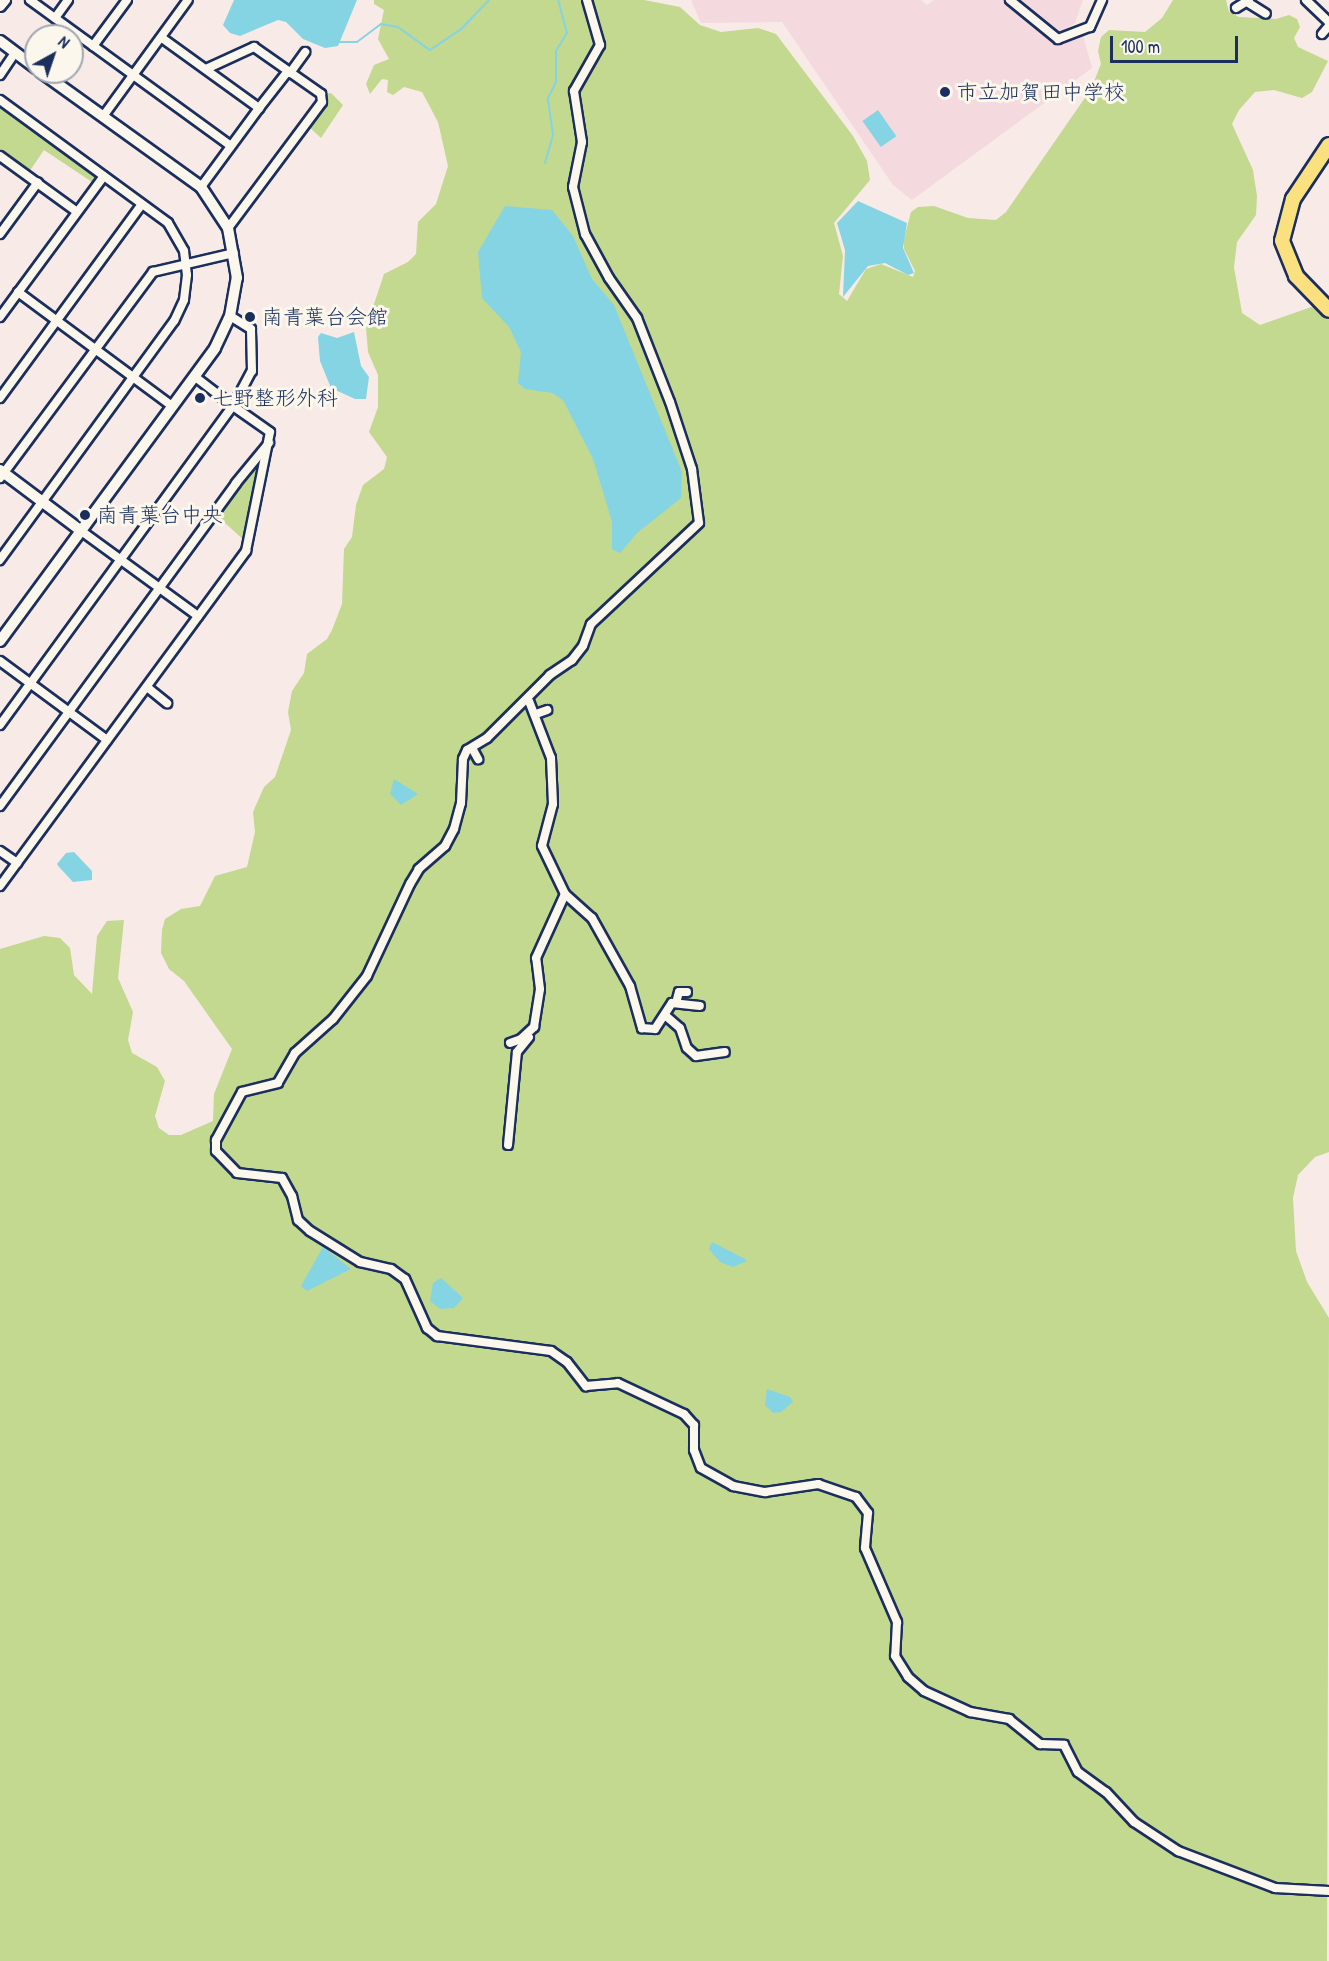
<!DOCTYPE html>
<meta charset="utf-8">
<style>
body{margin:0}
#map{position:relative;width:1329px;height:1961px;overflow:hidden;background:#f8eae6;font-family:"Patrick Hand","Klee One",sans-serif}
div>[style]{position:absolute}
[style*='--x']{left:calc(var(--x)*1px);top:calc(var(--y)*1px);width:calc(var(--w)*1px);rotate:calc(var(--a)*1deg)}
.built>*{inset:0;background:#f4dadf}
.green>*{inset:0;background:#c2d98f}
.water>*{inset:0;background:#85d4e3;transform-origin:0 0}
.stream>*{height:2px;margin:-1px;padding:0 1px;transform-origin:1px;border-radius:1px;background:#85d4e3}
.roads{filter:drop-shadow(2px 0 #1b2f5e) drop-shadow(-2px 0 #1b2f5e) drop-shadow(0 2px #1b2f5e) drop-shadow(0 -2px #1b2f5e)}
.street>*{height:8px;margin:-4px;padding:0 4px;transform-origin:4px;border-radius:4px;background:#fbf7ec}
.secondary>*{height:10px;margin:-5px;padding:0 5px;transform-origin:5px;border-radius:5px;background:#fbf7ec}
.highway>*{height:14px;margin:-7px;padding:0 7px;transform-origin:7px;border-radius:7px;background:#fbe080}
.dots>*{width:16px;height:16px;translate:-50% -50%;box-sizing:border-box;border:3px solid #fbf7ec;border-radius:50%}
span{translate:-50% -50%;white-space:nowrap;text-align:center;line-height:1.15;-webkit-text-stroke:6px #fbf7ec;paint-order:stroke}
.poi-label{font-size:21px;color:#1b2f5e}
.left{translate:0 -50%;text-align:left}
.north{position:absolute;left:24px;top:24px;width:60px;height:60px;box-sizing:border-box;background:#fbf7ec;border:2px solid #a1a7b3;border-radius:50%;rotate:40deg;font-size:16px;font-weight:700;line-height:24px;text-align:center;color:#1b2f5e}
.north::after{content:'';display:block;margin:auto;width:21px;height:27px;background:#1b2f5e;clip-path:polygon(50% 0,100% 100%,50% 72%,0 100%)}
.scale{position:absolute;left:1110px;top:36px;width:128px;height:27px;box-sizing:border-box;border:3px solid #1b2f5e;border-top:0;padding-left:8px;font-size:18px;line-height:21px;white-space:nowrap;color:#1b2f5e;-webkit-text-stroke:4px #fbf7ec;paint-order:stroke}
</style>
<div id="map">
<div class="built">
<i style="clip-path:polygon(691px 0,921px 0,927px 5px,934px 0,1005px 0,1055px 44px,1083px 35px,1092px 68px,912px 200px,893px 185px,782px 22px,701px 23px)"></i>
<i style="clip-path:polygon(1015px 0,1083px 0,1075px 23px,1059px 34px)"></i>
</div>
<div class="green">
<i style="clip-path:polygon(374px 0,644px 0,680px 7px,700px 25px,721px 32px,758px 28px,776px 34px,853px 136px,867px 161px,870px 180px,834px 223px,843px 256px,839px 294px,847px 301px,866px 269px,881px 264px,913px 277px,915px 271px,904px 249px,904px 239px,911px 212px,918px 207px,934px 206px,968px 218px,996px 220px,1006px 212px,1091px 89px,1101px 64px,1098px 51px,1101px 37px,1109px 30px,1145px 32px,1162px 18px,1173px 0,1226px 0,1229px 12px,1239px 17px,1276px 19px,1289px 15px,1297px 19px,1300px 27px,1294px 38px,1298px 47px,1328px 61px,1312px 92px,1302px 98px,1274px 90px,1255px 92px,1239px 110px,1232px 124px,1253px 170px,1257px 196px,1256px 215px,1237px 242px,1234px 267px,1242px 313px,1260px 325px,1314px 306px,1329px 319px,1329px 1152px,1315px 1157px,1298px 1175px,1293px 1198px,1296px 1251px,1307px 1282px,1329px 1318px,1327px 1961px,0 1961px,0 949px,44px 936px,60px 938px,70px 948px,74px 975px,92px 994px,97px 936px,107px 921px,124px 920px,118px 978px,133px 1012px,128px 1040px,132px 1053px,157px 1067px,165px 1081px,155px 1116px,159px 1128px,169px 1135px,181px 1135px,213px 1121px,214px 1094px,232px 1049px,184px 981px,169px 969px,161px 953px,162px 930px,165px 919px,181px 909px,200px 906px,215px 876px,247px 867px,255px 832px,253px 812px,264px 787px,275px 777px,291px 730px,288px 712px,292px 691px,304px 673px,307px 654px,327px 639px,332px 630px,342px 604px,344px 549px,352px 537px,356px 505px,363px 485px,384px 469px,387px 457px,369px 432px,378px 407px,378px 375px,368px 352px,366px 328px,384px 274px,408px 262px,416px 254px,418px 222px,436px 204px,448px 166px,438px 122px,422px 92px,404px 87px,393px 95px,387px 92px,388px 80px,382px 79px,370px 94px,366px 84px,374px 65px,389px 59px,378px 39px,384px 10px,374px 4px)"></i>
<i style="clip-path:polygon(331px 93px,343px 105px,321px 138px,307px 125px,323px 94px)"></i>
<i style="clip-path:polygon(0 103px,101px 177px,95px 184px,44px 150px,29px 172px,0 154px)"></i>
<i style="clip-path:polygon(267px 448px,246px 542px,215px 514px)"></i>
</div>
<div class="water">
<i style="clip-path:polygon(234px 0,357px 0,338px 46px,325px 48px,303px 39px,286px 22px,278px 20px,240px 36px,230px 33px,223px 25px)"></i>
<i style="left:878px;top:110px;width:32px;height:19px;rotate:55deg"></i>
<i style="clip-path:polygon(858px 201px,907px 223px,903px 248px,914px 273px,908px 275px,885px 263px,868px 266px,843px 297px,845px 250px,837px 223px)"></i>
<i style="clip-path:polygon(505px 206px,552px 210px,573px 236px,592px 279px,614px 305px,682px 472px,681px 498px,637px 533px,620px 553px,612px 549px,612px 522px,593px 459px,563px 400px,552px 393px,525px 389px,518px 383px,521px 352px,509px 327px,482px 298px,478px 252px)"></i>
<i style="clip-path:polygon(354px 332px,361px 366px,369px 377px,366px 399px,355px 399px,331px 388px,320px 361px,318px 337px,321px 333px,337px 338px)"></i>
<i style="clip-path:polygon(394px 779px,418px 794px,401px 805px,390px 794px)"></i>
<i style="clip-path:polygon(74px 852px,92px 871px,92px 880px,73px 882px,59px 867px,57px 864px,66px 853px)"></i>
<i style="clip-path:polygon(712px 1242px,745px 1259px,747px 1261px,733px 1267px,720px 1262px,709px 1249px)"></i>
<i style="clip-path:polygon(323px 1247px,351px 1269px,307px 1291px,301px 1286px)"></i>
<i style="clip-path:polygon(441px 1278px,463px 1298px,454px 1308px,440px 1309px,430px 1301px,433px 1283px)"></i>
<i style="clip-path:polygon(767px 1389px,790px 1397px,793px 1402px,781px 1412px,773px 1413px,765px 1405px)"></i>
</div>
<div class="stream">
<i style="--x:337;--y:42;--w:20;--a:0"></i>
<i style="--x:357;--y:42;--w:30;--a:-37"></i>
<i style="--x:381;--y:24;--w:17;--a:10"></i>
<i style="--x:398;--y:27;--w:39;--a:36"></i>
<i style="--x:430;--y:50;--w:37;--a:-34"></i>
<i style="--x:461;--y:29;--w:40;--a:-46"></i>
<i style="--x:545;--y:163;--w:29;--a:-74"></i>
<i style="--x:553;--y:135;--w:37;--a:-98"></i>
<i style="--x:548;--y:98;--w:18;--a:-63"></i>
<i style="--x:556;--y:82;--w:31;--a:-90"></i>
<i style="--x:556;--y:51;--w:21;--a:-59"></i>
<i style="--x:567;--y:33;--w:34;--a:-105"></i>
</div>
<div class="roads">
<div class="street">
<i style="--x:30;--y:0;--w:248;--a:36"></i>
<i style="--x:587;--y:0;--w:47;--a:73.9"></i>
<i style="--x:600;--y:45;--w:53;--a:119.5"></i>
<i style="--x:574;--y:91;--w:52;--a:81.1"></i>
<i style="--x:582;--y:142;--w:46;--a:101.3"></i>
<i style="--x:573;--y:187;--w:49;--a:75.7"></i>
<i style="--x:585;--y:234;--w:50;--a:61.4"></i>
<i style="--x:609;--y:278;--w:49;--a:55"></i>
<i style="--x:637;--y:318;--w:90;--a:68.6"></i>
<i style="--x:670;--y:402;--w:71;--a:71.8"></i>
<i style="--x:692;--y:469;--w:54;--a:82.6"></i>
<i style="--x:699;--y:523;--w:148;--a:136.9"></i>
<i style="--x:591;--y:624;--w:23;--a:110"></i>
<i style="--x:583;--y:646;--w:18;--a:128"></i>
<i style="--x:572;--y:660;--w:27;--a:146"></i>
<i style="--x:550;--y:675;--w:89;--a:135"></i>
<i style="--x:487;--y:738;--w:23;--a:149"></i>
<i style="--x:467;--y:750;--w:10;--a:114"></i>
<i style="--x:463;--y:759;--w:44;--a:92.6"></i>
<i style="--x:461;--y:803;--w:27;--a:105"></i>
<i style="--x:454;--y:829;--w:19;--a:118"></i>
<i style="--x:445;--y:846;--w:35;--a:139"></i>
<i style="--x:419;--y:869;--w:17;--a:121"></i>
<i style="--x:410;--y:884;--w:102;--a:115.1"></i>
<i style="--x:367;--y:976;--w:55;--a:128.3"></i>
<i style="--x:333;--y:1019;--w:51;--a:138.2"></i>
<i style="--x:295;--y:1053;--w:34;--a:120"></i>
<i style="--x:278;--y:1083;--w:37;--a:166"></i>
<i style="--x:242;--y:1092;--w:55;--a:118.4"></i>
<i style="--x:216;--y:1140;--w:11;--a:90"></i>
<i style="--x:216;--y:1151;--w:30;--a:46"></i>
<i style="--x:237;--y:1173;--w:45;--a:6.3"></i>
<i style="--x:282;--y:1178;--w:21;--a:61"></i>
<i style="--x:292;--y:1196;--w:25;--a:76"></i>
<i style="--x:298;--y:1220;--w:16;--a:43"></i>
<i style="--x:310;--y:1231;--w:59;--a:31.8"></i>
<i style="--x:360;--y:1262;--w:32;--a:13"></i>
<i style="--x:391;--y:1269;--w:17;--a:36"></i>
<i style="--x:405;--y:1279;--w:54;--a:65.8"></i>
<i style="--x:427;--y:1328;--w:13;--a:39"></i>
<i style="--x:437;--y:1336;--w:115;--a:7.5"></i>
<i style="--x:551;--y:1351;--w:19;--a:35"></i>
<i style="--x:567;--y:1362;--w:31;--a:52"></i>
<i style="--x:586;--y:1386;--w:32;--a:-5"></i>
<i style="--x:618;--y:1383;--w:73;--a:25.2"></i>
<i style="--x:684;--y:1414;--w:15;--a:48"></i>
<i style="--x:694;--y:1425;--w:25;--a:90"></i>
<i style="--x:694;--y:1450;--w:19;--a:69"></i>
<i style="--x:701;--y:1468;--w:37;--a:29"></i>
<i style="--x:733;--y:1486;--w:33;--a:11"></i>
<i style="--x:765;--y:1492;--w:54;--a:-8.6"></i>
<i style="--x:818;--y:1484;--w:40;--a:18.9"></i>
<i style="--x:856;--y:1497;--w:20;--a:53"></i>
<i style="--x:868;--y:1513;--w:35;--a:95"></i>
<i style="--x:865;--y:1548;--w:81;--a:66.6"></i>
<i style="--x:897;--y:1622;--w:34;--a:93"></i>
<i style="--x:895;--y:1656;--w:25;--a:58"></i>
<i style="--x:908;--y:1677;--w:21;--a:41"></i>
<i style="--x:924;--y:1691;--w:51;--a:24.5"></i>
<i style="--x:970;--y:1712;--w:40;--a:10"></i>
<i style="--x:1009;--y:1719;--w:40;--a:39"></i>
<i style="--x:1040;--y:1744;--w:24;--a:2"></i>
<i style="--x:1064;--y:1745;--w:30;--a:63"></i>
<i style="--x:1078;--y:1772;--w:34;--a:36"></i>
<i style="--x:1106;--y:1792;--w:41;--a:47"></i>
<i style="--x:1134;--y:1822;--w:53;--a:33.4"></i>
<i style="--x:1178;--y:1851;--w:104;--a:20.9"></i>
<i style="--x:1275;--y:1888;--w:54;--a:3.2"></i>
<i style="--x:1010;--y:0;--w:62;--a:39.1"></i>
<i style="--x:1058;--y:39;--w:34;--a:-21"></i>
<i style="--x:1090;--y:27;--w:30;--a:-66"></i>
<i style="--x:1306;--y:0;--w:32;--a:44"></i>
<i style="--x:1247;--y:2;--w:22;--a:32"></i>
<i style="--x:1236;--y:8;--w:15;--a:-32"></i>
<i style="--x:55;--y:18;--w:22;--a:-54"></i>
<i style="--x:1322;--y:34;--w:11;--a:-49"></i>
<i style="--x:162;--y:38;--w:120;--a:35.8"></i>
<i style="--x:259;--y:108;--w:47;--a:-51.9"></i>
<i style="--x:93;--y:46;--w:57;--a:-53.5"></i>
<i style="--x:206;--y:69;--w:53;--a:-24.6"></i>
<i style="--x:254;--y:47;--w:82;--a:35"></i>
<i style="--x:321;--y:94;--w:8;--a:83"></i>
<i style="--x:322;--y:102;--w:157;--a:126.7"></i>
<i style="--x:290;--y:73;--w:26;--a:-54"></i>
<i style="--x:0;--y:75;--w:27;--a:-56"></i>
<i style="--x:0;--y:100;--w:208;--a:36.2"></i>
<i style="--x:168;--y:223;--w:32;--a:60"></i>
<i style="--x:184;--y:251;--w:24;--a:83"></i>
<i style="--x:187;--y:275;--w:25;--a:97"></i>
<i style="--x:184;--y:300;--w:23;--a:115"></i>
<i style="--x:174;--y:321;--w:296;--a:126.1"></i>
<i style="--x:104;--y:115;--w:142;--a:-53.9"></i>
<i style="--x:0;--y:156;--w:95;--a:36"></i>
<i style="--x:201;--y:187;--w:98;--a:-53.7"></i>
<i style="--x:0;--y:234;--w:64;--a:-53.8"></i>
<i style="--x:18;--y:292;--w:192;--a:36.5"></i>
<i style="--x:0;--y:317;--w:175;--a:-53.6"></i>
<i style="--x:0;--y:398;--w:240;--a:-53.8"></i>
<i style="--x:0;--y:478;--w:257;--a:-53.4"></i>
<i style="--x:153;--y:272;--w:83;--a:-13.2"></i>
<i style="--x:80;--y:530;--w:146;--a:36.1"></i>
<i style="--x:0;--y:661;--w:133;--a:36.4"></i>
<i style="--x:147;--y:687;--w:26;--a:39"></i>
<i style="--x:529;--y:701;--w:61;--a:68.9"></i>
<i style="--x:551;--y:758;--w:46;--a:87.5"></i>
<i style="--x:553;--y:804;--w:43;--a:104.7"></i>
<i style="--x:542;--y:846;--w:53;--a:64.4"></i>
<i style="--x:565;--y:894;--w:36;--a:42"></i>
<i style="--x:592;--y:918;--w:78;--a:60.8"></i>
<i style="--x:630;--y:986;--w:44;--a:74.1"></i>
<i style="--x:642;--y:1028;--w:13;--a:4"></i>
<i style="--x:655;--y:1029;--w:31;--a:-57"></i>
<i style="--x:672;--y:1003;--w:28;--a:6"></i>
<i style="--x:536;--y:714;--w:12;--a:-20"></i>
<i style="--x:0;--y:725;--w:395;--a:-53.9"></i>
<i style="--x:233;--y:406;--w:49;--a:-142.4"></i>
<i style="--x:472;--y:748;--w:13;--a:61"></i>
<i style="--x:0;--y:806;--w:400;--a:-53.8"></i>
<i style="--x:236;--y:483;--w:52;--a:-50.5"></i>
<i style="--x:0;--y:851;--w:21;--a:35"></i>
<i style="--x:0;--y:886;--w:416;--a:-53.7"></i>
<i style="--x:246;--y:551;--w:121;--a:-78.6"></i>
<i style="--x:270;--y:432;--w:45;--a:-144.9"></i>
<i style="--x:233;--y:406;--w:40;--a:-62"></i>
<i style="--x:252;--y:371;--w:42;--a:-91.4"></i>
<i style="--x:251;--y:329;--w:25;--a:-148"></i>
<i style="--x:676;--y:1003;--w:11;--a:-75"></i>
<i style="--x:679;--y:992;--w:8;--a:0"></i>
<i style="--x:666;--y:1016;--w:18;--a:41"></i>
<i style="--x:680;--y:1028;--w:21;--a:71"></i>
<i style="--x:687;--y:1048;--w:12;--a:42"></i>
<i style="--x:696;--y:1056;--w:29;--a:-8"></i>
<i style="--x:510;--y:1043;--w:12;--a:-20"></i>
<i style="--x:521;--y:1039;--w:18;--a:-43"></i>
<i style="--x:534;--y:1027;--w:38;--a:-81"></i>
<i style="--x:540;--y:989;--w:31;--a:-97"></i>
<i style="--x:536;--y:958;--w:70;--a:-65.6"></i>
<i style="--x:508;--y:1145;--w:93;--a:-84.5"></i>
<i style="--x:517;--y:1052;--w:19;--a:-51"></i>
</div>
<div class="secondary">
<i style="--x:0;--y:6;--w:8;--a:-50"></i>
<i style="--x:0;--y:41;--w:45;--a:36.9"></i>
<i style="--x:0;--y:470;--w:100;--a:36.9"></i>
<i style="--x:0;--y:641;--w:363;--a:-53.7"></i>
<i style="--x:215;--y:348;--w:35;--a:-65"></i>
<i style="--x:230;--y:316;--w:39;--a:-80"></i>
<i style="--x:237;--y:278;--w:51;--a:-100.2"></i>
<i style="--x:228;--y:228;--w:49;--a:-123.4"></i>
<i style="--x:201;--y:187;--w:197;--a:-144.3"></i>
</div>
<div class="highway">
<i style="--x:1329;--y:145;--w:65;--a:123.7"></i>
<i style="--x:1293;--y:199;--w:43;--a:104.7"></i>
<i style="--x:1282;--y:241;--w:38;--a:68"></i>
<i style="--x:1296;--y:276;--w:47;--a:45.9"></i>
</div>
</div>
<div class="dots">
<i style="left:945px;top:92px;background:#1b2f5e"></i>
<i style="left:250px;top:317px;background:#1b2f5e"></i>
<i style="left:200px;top:398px;background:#1b2f5e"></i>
<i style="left:85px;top:515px;background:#1b2f5e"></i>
</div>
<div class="poi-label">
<span class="left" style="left:957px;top:92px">市立加賀田中学校</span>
<span class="left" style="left:262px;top:317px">南青葉台会館</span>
<span class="left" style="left:212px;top:398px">七野整形外科</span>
<span class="left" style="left:97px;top:515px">南青葉台中央</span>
</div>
<div class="north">N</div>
<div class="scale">100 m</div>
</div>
